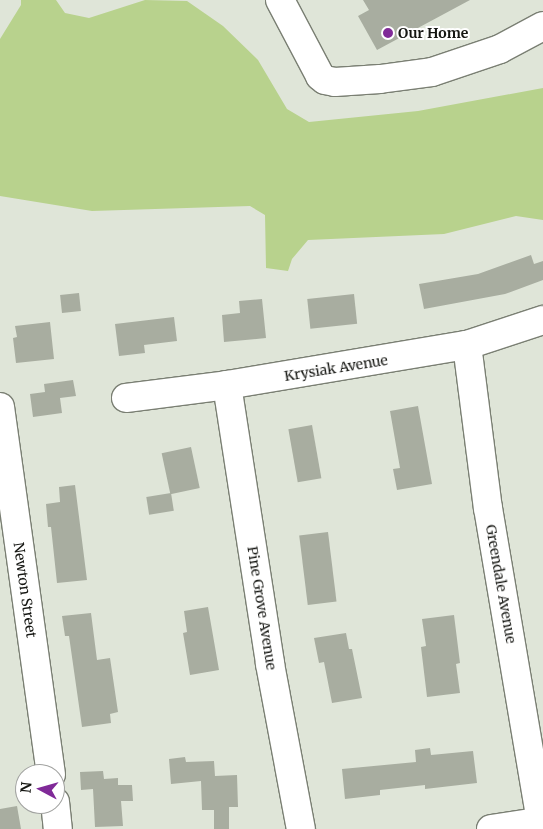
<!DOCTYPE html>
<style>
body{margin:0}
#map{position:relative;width:543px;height:829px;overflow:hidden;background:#dfe5d8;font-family:Merriweather,serif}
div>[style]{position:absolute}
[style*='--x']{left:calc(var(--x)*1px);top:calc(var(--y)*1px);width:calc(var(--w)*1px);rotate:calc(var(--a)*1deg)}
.green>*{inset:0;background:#b8d28d}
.building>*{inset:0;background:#a8ada0;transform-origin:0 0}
.roads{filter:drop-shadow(1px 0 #7a7f73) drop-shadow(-1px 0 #7a7f73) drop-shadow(0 1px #7a7f73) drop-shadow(0 -1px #7a7f73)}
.minor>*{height:28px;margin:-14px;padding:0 14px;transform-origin:14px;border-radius:14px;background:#fff}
.dots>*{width:14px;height:14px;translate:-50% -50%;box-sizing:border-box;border:2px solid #fff;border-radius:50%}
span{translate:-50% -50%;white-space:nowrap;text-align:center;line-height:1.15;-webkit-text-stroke:4px #fff;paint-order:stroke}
.poi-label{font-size:14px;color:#151612;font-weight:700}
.left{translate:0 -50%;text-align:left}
.street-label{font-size:14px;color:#151612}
.north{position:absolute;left:15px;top:764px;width:50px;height:50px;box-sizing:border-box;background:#fff;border:1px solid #a1a2a0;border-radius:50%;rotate:276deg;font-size:14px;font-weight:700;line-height:20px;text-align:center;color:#151612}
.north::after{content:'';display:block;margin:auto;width:18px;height:22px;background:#802a98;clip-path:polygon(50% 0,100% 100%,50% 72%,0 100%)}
</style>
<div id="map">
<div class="green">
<i style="clip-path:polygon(21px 0,56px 0,65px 13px,89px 18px,145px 0,187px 1px,223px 26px,258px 60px,287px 109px,309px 122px,418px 111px,543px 88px,543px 220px,516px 216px,444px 234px,308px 240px,292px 259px,288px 271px,266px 268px,265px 215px,250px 206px,92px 211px,0 196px,0 39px,21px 5px)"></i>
</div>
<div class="building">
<i style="clip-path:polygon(363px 0,470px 0,377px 50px,358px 16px,369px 10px)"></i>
<i style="clip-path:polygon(531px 255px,534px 264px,543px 261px,543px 280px,505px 294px,424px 309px,419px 284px,478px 274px)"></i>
<i style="left:79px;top:293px;width:18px;height:19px;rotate:84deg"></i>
<i style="left:354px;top:294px;width:30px;height:47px;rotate:84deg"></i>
<i style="clip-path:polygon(262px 299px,266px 338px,224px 342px,222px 315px,240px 313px,239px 301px)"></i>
<i style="clip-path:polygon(174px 317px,177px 341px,144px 345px,145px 353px,119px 356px,115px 324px)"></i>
<i style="clip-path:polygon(50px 322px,54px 359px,16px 363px,13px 338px,17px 337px,15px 326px)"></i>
<i style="clip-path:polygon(73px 380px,76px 396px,60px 398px,62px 413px,33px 417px,30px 394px,45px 392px,44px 384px)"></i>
<i style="clip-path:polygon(418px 406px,432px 484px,397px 490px,393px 469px,400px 468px,390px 411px)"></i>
<i style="left:312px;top:425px;width:54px;height:24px;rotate:80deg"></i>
<i style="left:191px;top:447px;width:42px;height:30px;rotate:78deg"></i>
<i style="clip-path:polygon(75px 485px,87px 580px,57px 583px,51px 527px,48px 527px,46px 504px,60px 502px,59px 487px)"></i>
<i style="left:171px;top:493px;width:18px;height:25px;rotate:81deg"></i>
<i style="left:328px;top:532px;width:70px;height:29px;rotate:83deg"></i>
<i style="clip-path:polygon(208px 607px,219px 670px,190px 675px,183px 633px,187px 632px,184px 611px)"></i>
<i style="clip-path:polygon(91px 613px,97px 660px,110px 658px,118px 712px,110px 714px,111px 723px,82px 727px,69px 636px,65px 636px,62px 616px)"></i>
<i style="clip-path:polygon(454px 615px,460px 663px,456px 664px,460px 693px,427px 697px,421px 647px,426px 646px,422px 619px)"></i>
<i style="clip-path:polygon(346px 633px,349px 649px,352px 649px,362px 698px,332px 703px,324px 662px,319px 663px,314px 638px)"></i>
<i style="clip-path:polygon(430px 748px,431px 755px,473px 751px,477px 783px,425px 789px,425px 785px,380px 790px,380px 795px,345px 799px,342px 769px,416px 762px,415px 750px)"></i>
<i style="clip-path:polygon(185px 757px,186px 762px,214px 761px,215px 776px,237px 775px,238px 807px,229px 807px,229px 829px,214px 829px,214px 810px,202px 810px,201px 781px,171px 784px,169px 759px)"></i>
<i style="clip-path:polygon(103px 771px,104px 779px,118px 778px,118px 785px,132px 785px,133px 801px,121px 801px,123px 826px,95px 827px,93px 789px,81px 790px,80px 772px)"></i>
<i style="clip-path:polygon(17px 806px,21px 829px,0 829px,0 809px)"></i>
</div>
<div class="roads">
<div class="minor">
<i style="--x:280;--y:0;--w:86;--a:62.2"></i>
<i style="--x:320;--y:76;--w:6;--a:39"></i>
<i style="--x:325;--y:80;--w:10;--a:11"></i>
<i style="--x:335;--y:82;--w:45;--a:-3.8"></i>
<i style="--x:380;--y:79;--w:52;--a:-7.7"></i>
<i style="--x:432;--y:72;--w:72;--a:-18.7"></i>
<i style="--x:500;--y:49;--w:49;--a:-28.1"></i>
<i style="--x:467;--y:345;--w:164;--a:82.7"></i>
<i style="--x:488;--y:508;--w:317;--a:80.4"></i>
<i style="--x:227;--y:385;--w:282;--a:81.2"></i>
<i style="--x:270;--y:664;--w:168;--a:79.4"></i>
<i style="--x:126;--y:398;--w:102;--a:-7.3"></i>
<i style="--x:227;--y:385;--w:243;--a:-9.5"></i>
<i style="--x:467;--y:345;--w:80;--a:-18.2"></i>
<i style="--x:0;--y:407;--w:371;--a:82.1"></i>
<i style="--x:55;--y:802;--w:27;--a:84"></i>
<i style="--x:491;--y:829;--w:53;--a:-8.7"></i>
</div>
</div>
<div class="dots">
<i style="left:388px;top:33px;background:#802a98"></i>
</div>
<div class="poi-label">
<span class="left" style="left:398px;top:33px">Our Home</span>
</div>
<div class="street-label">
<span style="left:336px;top:368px;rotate:-9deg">Krysiak Avenue</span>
<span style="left:501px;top:584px;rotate:80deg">Greendale Avenue</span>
<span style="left:25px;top:590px;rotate:82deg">Newton Street</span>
<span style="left:262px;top:608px;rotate:81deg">Pine Grove Avenue</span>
</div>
<div class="north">N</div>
</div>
